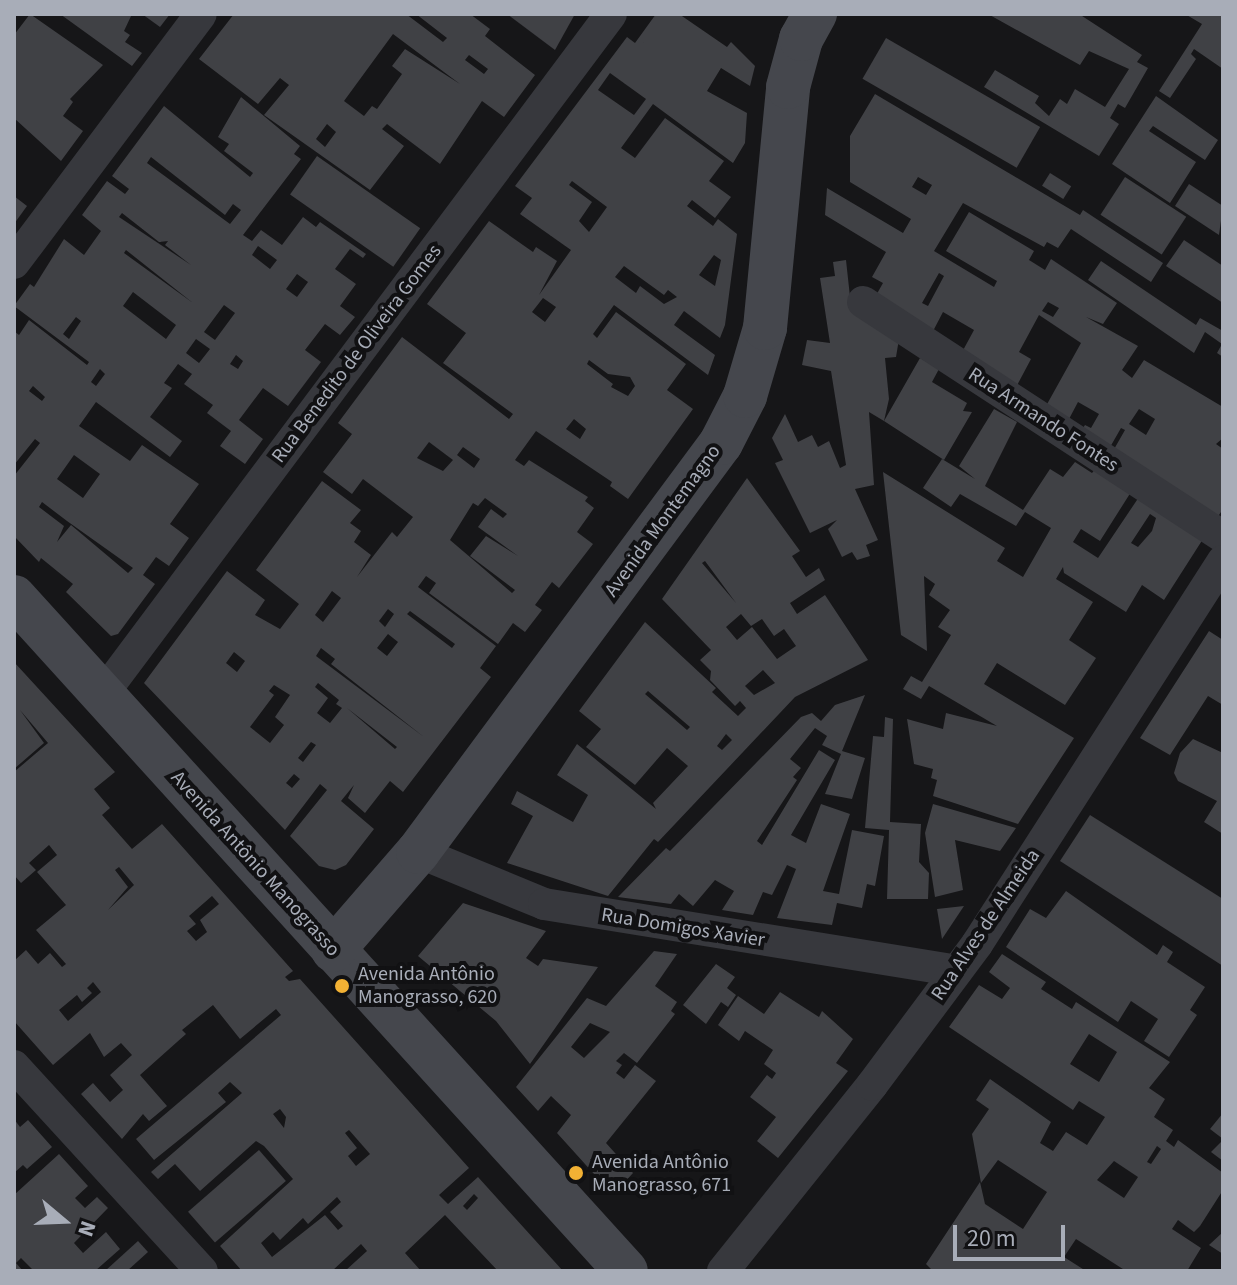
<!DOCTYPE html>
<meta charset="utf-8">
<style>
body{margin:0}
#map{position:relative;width:1237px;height:1285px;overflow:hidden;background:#161618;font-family:"Source Sans 3",sans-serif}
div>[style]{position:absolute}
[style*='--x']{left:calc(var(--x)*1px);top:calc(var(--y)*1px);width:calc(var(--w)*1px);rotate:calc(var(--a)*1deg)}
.building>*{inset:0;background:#404145;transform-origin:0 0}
.street>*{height:32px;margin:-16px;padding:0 16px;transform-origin:16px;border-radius:16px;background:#37383d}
.secondary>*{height:44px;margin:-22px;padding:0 22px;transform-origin:22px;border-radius:22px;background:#45474d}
.dots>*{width:22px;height:22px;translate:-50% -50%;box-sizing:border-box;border:4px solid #111113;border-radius:50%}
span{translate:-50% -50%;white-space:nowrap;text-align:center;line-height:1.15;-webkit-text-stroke:8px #111113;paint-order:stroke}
.street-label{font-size:20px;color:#a8adb8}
.poi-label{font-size:20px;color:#a8adb8}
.left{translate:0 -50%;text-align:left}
.frame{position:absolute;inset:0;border:16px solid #a8adb8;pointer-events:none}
.north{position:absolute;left:24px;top:1181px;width:80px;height:80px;-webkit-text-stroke:6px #111113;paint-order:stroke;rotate:109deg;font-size:22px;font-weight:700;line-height:32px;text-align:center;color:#a8adb8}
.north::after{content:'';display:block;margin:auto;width:28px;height:36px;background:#a8adb8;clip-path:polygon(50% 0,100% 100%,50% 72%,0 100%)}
.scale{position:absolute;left:953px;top:1225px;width:112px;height:36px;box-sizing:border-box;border:4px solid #a8adb8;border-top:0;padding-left:10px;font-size:24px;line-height:28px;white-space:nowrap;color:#a8adb8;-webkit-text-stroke:6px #111113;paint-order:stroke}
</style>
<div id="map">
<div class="building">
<i style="clip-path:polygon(30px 14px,103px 65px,70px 99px,73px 102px,63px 116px,83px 131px,61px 161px,14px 118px,14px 35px)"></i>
<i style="clip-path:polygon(60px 14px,132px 14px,124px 31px,130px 35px,125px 42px,142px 53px,132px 66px)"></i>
<i style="clip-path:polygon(142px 14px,170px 14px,160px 27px)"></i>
<i style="clip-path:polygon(evenodd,234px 14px,406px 14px,443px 42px,447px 38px,416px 14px,470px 14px,490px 29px,485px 36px,535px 75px,504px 117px,482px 101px,440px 164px,387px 124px,382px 129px,404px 146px,370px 190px,264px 115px,289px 85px,280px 78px,258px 104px,199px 59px,234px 14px,393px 34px,460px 84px,405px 49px,392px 66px,402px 74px,377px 109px,372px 106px,364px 116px,344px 101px,393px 34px,234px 14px,469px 55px,488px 69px,484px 74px,465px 60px,469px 55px,234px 14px,327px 124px,336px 132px,325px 147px,316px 139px,327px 124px)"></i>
<i style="clip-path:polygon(507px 14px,575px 14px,555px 50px)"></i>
<i style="clip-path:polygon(evenodd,656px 14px,679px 14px,727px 47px,731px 42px,755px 66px,750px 86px,721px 68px,707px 91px,747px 113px,745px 143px,733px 163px,653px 104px,621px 148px,635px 158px,665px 118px,724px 161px,709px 181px,731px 197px,715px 218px,692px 200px,687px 206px,713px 226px,718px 219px,737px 234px,725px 325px,720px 338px,684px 311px,674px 325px,715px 355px,708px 375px,614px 305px,593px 334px,597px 338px,616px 312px,686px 364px,667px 390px,693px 409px,628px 499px,610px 486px,612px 482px,536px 431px,515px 460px,524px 466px,529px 460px,588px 497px,585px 501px,594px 508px,577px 532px,593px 544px,559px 588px,552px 582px,535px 605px,542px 610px,525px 632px,513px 623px,498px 644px,429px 593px,436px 583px,426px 576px,418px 587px,496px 646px,480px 668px,491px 677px,403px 792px,390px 781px,365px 813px,348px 798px,354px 785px,341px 801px,374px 829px,346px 865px,335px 870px,319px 866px,290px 836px,327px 790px,320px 784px,285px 830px,144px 683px,227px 571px,265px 600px,255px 615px,280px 629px,299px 604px,256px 570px,322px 481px,361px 510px,350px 523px,361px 531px,354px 542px,371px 555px,357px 577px,392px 532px,397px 537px,413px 517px,363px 479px,352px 494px,323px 472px,352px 434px,338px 423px,402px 337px,509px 419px,513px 414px,443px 363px,466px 333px,427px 304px,489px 221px,533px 252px,536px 247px,557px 261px,539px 295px,571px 250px,520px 214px,532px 198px,515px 186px,627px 37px,635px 43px,656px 14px,610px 73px,646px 99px,634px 115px,598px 90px,610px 73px,656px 14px,572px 181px,607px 207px,589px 232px,579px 221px,592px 202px,569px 185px,572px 181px,656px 14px,714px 255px,721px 260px,715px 286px,699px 275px,714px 255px,656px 14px,624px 266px,664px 295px,668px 290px,677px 297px,664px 304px,640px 286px,636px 293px,615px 277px,624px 266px,656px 14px,543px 298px,556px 307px,545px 322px,532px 312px,543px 298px,656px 14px,589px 360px,608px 374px,630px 377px,635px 386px,628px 396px,611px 387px,613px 384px,587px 364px,589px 360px,656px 14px,574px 419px,586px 429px,580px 439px,566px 429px,574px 419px,656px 14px,429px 442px,453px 460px,443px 471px,417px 458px,429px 442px,656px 14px,463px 447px,480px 459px,474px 468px,457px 455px,463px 447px,656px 14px,485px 498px,507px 514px,503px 518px,491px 509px,478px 527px,518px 556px,486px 536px,470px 556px,515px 590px,512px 593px,450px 540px,473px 503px,478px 506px,485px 498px,656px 14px,332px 591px,341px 598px,323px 622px,315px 615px,332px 591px,656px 14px,388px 609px,394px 614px,385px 627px,379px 621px,388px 609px,656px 14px,410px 611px,455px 644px,452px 648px,407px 614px,410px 611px,656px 14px,388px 634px,398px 642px,387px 656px,377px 648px,388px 634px,656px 14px,321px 648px,335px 659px,331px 664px,424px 737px,316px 656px,321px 648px,656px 14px,234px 652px,245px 661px,237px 672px,226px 663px,234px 652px,656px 14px,318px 683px,339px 700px,336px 704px,342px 708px,330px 723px,317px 713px,328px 698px,315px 687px,318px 683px,656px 14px,274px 685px,290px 695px,275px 717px,284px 725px,270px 743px,250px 727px,274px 695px,269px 691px,274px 685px,656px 14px,347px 708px,397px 747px,395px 749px,347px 708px,656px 14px,311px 742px,316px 745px,303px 762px,298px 758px,311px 742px,656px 14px,294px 774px,300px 779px,292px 788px,286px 783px,294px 774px)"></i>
<i style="clip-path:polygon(988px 14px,1079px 14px,1142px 55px,1137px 62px,1148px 68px,1125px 108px,1118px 104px,1110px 118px,1119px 124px,1099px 156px,984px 87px,995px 70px,1039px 96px,1035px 103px,1049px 116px,1060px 99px,1067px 104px,1075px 89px,1105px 107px,1129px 69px,1089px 51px,1080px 65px)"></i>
<i style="clip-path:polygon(1185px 14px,1223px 14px,1223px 69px,1194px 49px,1191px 54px,1196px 59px,1170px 98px,1159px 91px,1202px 24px)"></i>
<i style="left:886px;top:38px;width:178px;height:47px;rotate:30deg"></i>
<i style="clip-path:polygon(evenodd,875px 94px,1080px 215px,1083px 210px,1163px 263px,1151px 282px,1071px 229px,1058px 248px,1047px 242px,1044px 247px,963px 203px,934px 251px,994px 287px,997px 281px,946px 251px,969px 212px,1034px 251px,1029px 260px,1045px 270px,1051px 259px,1117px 303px,1103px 324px,1086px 317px,1138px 346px,1122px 370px,1132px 378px,1144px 360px,1223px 407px,1223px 438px,1216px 444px,1223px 449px,1223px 509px,1217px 518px,1113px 451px,1125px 430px,1121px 428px,1109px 449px,1081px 431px,1085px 425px,1091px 428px,1099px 414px,1078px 402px,1069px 419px,1046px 406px,1081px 343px,1039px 315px,1019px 352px,1031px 359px,1015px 389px,961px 354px,974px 330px,943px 312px,931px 335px,874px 299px,883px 283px,872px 277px,886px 252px,825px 215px,827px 188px,903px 233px,911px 219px,850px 182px,850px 136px,875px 94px,918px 177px,932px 185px,926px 195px,912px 187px,918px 177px,875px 94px,939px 273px,944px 276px,928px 306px,922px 303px,939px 273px,875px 94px,1048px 302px,1059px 308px,1053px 317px,1042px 311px,1048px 302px,875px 94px,1139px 409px,1155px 419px,1146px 435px,1129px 424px,1139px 409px)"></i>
<i style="clip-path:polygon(1156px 96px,1218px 140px,1205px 160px,1153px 126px,1149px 131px,1196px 162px,1170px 203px,1112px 164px)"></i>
<i style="clip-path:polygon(evenodd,241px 97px,300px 146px,294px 154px,301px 159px,243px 235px,252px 241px,261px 230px,282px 245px,303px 217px,316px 227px,320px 222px,366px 254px,363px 258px,350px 249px,335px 269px,356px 284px,340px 306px,355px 317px,340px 335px,325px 324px,305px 350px,321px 362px,288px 406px,263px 388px,239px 420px,263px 439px,245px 464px,220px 446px,231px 431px,207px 413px,213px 405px,184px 384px,192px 374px,178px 364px,164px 383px,172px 388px,150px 417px,182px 441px,170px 457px,96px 402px,79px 426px,130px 461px,142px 445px,199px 484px,170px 524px,189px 538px,169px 566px,156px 557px,143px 575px,155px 584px,118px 634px,111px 636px,66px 592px,73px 584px,41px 558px,39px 562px,14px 536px,14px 476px,40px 443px,35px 439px,14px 465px,14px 331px,19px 335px,29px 320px,87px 365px,89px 362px,14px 306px,30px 284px,34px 287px,64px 239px,84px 255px,101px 231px,82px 215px,107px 181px,125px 194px,129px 189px,112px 176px,164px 106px,250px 177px,253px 173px,224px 151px,229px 144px,218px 137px,241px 97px,151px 157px,225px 215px,233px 204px,241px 210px,230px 224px,147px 163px,151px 157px,241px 97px,122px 213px,159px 242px,168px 241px,165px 245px,191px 265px,119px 217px,122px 213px,241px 97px,258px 246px,277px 260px,270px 269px,252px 255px,258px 246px,241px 97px,126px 250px,150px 269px,193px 303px,124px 253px,126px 250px,241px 97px,297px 274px,308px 282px,297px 297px,286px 289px,297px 274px,241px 97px,133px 292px,176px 325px,166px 339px,123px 306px,133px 292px,241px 97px,224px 305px,235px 313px,215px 340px,204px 332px,224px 305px,241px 97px,76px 317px,81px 321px,69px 339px,63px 334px,76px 317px,241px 97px,196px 339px,210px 349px,199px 363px,186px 353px,196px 339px,241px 97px,236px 355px,243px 361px,238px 369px,230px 364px,236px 355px,241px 97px,100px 369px,105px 374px,96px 386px,91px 382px,100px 369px,241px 97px,33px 386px,45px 397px,42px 401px,29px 391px,33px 386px,241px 97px,74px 455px,100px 474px,83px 498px,57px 479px,74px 455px,241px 97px,42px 502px,67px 521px,133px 568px,128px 573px,71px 525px,57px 542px,64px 526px,39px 507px,42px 502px)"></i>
<i style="left:317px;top:156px;width:126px;height:47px;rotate:35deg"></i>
<i style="left:1050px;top:173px;width:25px;height:15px;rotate:32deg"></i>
<i style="left:1125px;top:177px;width:73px;height:45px;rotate:33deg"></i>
<i style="clip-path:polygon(1189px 184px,1223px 206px,1219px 235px,1175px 206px)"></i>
<i style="clip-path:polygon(14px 196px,27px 206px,14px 224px)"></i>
<i style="clip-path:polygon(1184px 240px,1223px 266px,1223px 303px,1166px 266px)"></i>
<i style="clip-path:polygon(846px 260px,851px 306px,899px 339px,896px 357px,885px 358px,889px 399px,884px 421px,869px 412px,874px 485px,855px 489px,878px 540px,866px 545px,870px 556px,857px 560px,852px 552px,842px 557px,828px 529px,837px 520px,810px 533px,775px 463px,783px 460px,772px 438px,785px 414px,798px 442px,812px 435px,818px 447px,829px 441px,840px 468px,846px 465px,831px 371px,802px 365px,807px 340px,830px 343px,820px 278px,835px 276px,833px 262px)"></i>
<i style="clip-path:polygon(1101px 261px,1196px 325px,1200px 318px,1223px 331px,1223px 357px,1217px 353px,1222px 344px,1205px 332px,1194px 353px,1088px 280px)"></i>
<i style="clip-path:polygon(920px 358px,939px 369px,932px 382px,967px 403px,963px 411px,972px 412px,944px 460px,884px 421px)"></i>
<i style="clip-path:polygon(evenodd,994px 409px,1017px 422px,985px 486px,1023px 510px,1050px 469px,1063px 477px,1075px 462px,1092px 473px,1096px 468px,1131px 492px,1100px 541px,1081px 529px,1073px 542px,1098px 558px,1139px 497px,1203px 539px,1164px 600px,1142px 585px,1126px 612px,1064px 573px,1063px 567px,1056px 579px,1093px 602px,1069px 640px,1096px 658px,1065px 705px,997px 663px,984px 684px,1074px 738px,1018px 824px,933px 796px,937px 780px,931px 778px,933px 769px,914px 764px,907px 719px,943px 729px,946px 713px,997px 726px,929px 686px,921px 699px,903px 689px,911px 676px,922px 682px,951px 635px,938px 627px,950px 610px,929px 595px,935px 584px,924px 576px,927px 651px,901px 635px,883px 472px,1005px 548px,997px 561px,1023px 577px,1051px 528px,1025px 512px,1016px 526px,960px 494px,951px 507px,923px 488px,942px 459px,975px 479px,959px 466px,994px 409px,1150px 514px,1156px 518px,1152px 531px,1138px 547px,1131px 543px,1150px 514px)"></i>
<i style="clip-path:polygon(evenodd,747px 478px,800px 551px,792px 556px,806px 577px,819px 568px,825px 580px,790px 603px,797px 614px,825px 595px,868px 660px,795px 697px,658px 842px,654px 839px,608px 896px,507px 863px,533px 816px,511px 804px,517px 791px,573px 822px,588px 795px,557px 775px,577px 744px,656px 809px,653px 803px,688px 766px,667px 748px,635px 785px,586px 747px,601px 729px,579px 711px,645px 622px,716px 688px,712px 692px,738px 716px,746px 708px,740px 701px,735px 706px,710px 680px,711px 671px,700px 660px,711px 650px,662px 599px,747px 478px,705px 561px,736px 603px,702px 563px,705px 561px,747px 478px,741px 614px,751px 626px,762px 619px,774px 636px,784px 629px,796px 646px,777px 659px,752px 627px,737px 640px,726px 627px,741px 614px,747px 478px,763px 670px,775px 683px,754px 695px,745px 686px,763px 670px,747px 478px,648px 691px,690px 727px,687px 730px,645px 694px,648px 691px,747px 478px,726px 734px,732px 740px,722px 750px,717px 746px,726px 734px)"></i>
<i style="clip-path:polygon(1209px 631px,1223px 640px,1223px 705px,1208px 696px,1170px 755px,1140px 738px)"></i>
<i style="clip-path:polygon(evenodd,14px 662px,115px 772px,94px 789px,110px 808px,102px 815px,132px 849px,162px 824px,293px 971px,285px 977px,289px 981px,300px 979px,469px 1168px,439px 1195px,448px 1204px,478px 1177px,563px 1271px,498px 1271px,445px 1215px,405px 1253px,421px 1271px,345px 1271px,367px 1251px,361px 1244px,332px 1271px,242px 1271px,220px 1246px,293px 1179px,264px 1146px,256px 1141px,200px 1191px,175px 1164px,158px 1179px,151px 1172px,242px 1093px,230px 1082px,218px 1093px,226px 1102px,154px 1160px,136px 1139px,281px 1015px,276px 1009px,240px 1039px,213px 1005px,182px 1030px,186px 1034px,140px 1075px,167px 1106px,149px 1121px,143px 1114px,122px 1139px,81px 1094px,93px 1083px,110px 1102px,123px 1090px,110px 1075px,132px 1055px,121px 1043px,104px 1057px,90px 1033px,53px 1065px,14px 1021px,14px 961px,26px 950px,38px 964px,50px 953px,62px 967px,66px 964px,36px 930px,66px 905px,37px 872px,57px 855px,49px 845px,29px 863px,36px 870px,21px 883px,14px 875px,14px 772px,48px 743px,20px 710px,44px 743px,14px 769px,14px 662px,119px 867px,134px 885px,108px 910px,128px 887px,115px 870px,119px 867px,14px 662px,212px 896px,219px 904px,200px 920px,207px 932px,196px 941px,187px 931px,196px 924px,189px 916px,212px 896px,14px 662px,93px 982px,101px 992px,68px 1021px,59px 1010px,77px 995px,82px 1002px,92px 993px,87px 988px,93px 982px,14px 662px,280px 1109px,286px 1117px,284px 1128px,273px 1114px,280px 1109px,14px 662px,349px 1130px,370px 1154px,356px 1166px,348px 1156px,357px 1148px,345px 1133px,349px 1130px,14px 662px,474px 1194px,478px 1198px,467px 1210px,463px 1206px,474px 1194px,14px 662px,337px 1197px,341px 1202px,330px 1212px,343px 1226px,338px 1230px,325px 1215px,272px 1257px,261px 1243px,273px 1232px,280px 1240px,303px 1218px,308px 1224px,337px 1197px)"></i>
<i style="clip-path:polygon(865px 695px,842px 751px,865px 758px,852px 799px,825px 794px,841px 754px,822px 745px,827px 736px,815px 728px,790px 759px,801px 768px,793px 777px,797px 780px,757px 841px,762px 845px,819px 750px,835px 760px,791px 835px,806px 843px,821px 804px,850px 814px,823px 891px,839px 894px,852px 830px,884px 836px,875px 886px,867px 884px,862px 908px,837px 903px,832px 925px,777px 918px,796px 869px,787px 865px,772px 895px,763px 892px,753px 915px,722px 910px,734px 891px,715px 880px,693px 906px,679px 894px,671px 904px,618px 897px,666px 848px,670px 851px,801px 717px,812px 713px,821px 721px,835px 705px)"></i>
<i style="clip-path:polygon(885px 717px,893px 719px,890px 822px,921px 824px,919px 862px,929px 873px,928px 899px,887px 899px,889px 830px,865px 828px,873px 736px,884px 737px)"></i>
<i style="clip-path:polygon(1193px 739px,1223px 753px,1223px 834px,1204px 822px,1217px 801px,1178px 781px,1174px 773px,1180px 753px)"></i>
<i style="clip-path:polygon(933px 804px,1016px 828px,1000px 851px,955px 840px,963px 890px,935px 897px,925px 833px)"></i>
<i style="clip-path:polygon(1090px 815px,1223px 899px,1223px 966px,1060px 861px)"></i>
<i style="clip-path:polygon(1066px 891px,1157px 955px,1163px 945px,1173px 952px,1167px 962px,1205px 987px,1190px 1010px,1197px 1015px,1169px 1057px,1144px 1041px,1158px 1019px,1131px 1001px,1118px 1022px,1006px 947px,1030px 909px,1046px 918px)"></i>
<i style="clip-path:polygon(463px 903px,546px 931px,526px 958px,538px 966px,543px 959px,598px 967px,530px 1064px,496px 1021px,418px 956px)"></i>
<i style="clip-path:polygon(964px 906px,942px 939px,937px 909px)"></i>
<i style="clip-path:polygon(evenodd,654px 951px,677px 954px,655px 986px,677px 1002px,671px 1011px,675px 1014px,637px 1063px,624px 1053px,616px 1061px,622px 1065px,616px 1073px,624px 1079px,635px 1065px,656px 1081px,606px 1143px,633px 1173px,613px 1195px,557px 1133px,571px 1115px,551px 1096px,538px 1111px,516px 1087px,587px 998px,606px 1006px,654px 951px,590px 1023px,610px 1032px,584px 1058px,571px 1047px,590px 1023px)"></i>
<i style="clip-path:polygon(evenodd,1002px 954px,1046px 982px,1041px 989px,1072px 1009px,1076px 1002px,1170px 1062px,1149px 1088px,1165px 1099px,1154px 1117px,1173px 1130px,1166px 1141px,1174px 1147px,1178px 1140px,1223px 1173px,1223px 1190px,1200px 1226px,1194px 1232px,1178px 1220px,1172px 1229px,1201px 1248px,1187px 1271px,1126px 1271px,1076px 1239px,1064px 1257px,1086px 1271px,933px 1271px,926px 1264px,980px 1182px,985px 1204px,1023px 1229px,1047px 1192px,998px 1160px,981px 1183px,972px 1134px,989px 1109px,976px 1100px,990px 1079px,1051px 1122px,1040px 1143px,1053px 1151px,1066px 1132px,1087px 1145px,1105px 1117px,1079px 1101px,1073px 1110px,949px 1027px,979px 985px,1002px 999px,1010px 988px,989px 972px,1002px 954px,1089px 1034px,1117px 1052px,1099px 1082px,1070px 1064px,1089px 1034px,1002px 954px,1157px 1146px,1161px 1149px,1151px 1164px,1147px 1162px,1157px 1146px,1002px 954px,1114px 1161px,1138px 1177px,1124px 1198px,1097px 1180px,1114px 1161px)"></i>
<i style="clip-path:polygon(716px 964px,735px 977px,727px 988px,736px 995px,728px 1007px,721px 1002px,706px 1024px,683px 1005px)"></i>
<i style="clip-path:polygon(780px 992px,819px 1017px,822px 1011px,853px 1039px,836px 1063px,848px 1071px,778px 1158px,757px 1141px,776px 1117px,750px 1097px,767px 1075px,772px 1079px,776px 1073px,764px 1064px,773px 1050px,745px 1031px,739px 1041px,718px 1025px,738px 996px,764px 1014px)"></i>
<i style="clip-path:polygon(1223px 1113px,1223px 1139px,1210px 1129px)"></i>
<i style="clip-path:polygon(14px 1119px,20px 1127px,28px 1120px,52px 1147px,27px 1169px,23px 1165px,14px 1173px)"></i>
<i style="clip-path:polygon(1223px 1140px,1223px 1161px,1211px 1152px)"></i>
<i style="left:259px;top:1150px;width:41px;height:94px;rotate:49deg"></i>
<i style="clip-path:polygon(59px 1154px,88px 1186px,75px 1198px,85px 1208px,97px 1197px,108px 1208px,74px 1243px,83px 1253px,106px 1232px,120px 1249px,95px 1271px,34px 1271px,21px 1258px,16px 1263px,23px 1271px,14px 1271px,14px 1195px)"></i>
<i style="clip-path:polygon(1223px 1232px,1223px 1254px,1209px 1245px)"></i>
<i style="clip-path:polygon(138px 1241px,148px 1252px,127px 1271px,105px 1271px)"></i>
</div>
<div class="street">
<i style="--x:14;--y:263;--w:311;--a:-53.1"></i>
<i style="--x:863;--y:302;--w:430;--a:33.1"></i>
<i style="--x:102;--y:695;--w:850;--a:-53.22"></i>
<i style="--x:418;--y:852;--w:136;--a:22.4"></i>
<i style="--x:544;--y:904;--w:418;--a:9.2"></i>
<i style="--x:14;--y:1066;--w:278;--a:47.5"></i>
<i style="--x:723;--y:1271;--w:238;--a:-51.3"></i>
<i style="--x:872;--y:1085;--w:176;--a:-53.3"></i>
<i style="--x:977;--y:944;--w:455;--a:-57.3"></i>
</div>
<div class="secondary">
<i style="--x:14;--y:597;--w:910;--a:47.76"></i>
<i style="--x:333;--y:950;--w:130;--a:-49.1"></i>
<i style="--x:418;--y:852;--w:509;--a:-53.47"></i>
<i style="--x:721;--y:443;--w:53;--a:-62.9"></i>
<i style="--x:745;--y:396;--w:71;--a:-73.6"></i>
<i style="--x:765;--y:328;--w:242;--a:-84.5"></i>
<i style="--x:788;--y:87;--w:50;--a:-74.8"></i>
<i style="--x:801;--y:39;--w:29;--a:-61"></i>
</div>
<div class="dots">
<i style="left:342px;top:986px;background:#f2b134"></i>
<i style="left:576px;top:1173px;background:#f2b134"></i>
</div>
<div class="street-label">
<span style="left:357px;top:354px;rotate:-53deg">Rua Benedito de Oliveira Gomes</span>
<span style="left:1043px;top:420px;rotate:33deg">Rua Armando Fontes</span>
<span style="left:663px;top:521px;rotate:-54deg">Avenida Montemagno</span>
<span style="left:255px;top:864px;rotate:48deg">Avenida Antônio Manograsso</span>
<span style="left:986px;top:925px;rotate:-56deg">Rua Alves de Almeida</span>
<span style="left:683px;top:928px;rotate:9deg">Rua Domigos Xavier</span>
</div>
<div class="poi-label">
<span class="left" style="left:358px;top:986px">Avenida Antônio<br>Manograsso, 620</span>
<span class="left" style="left:592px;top:1174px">Avenida Antônio<br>Manograsso, 671</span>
</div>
<div class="frame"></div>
<div class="north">N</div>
<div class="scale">20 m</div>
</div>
